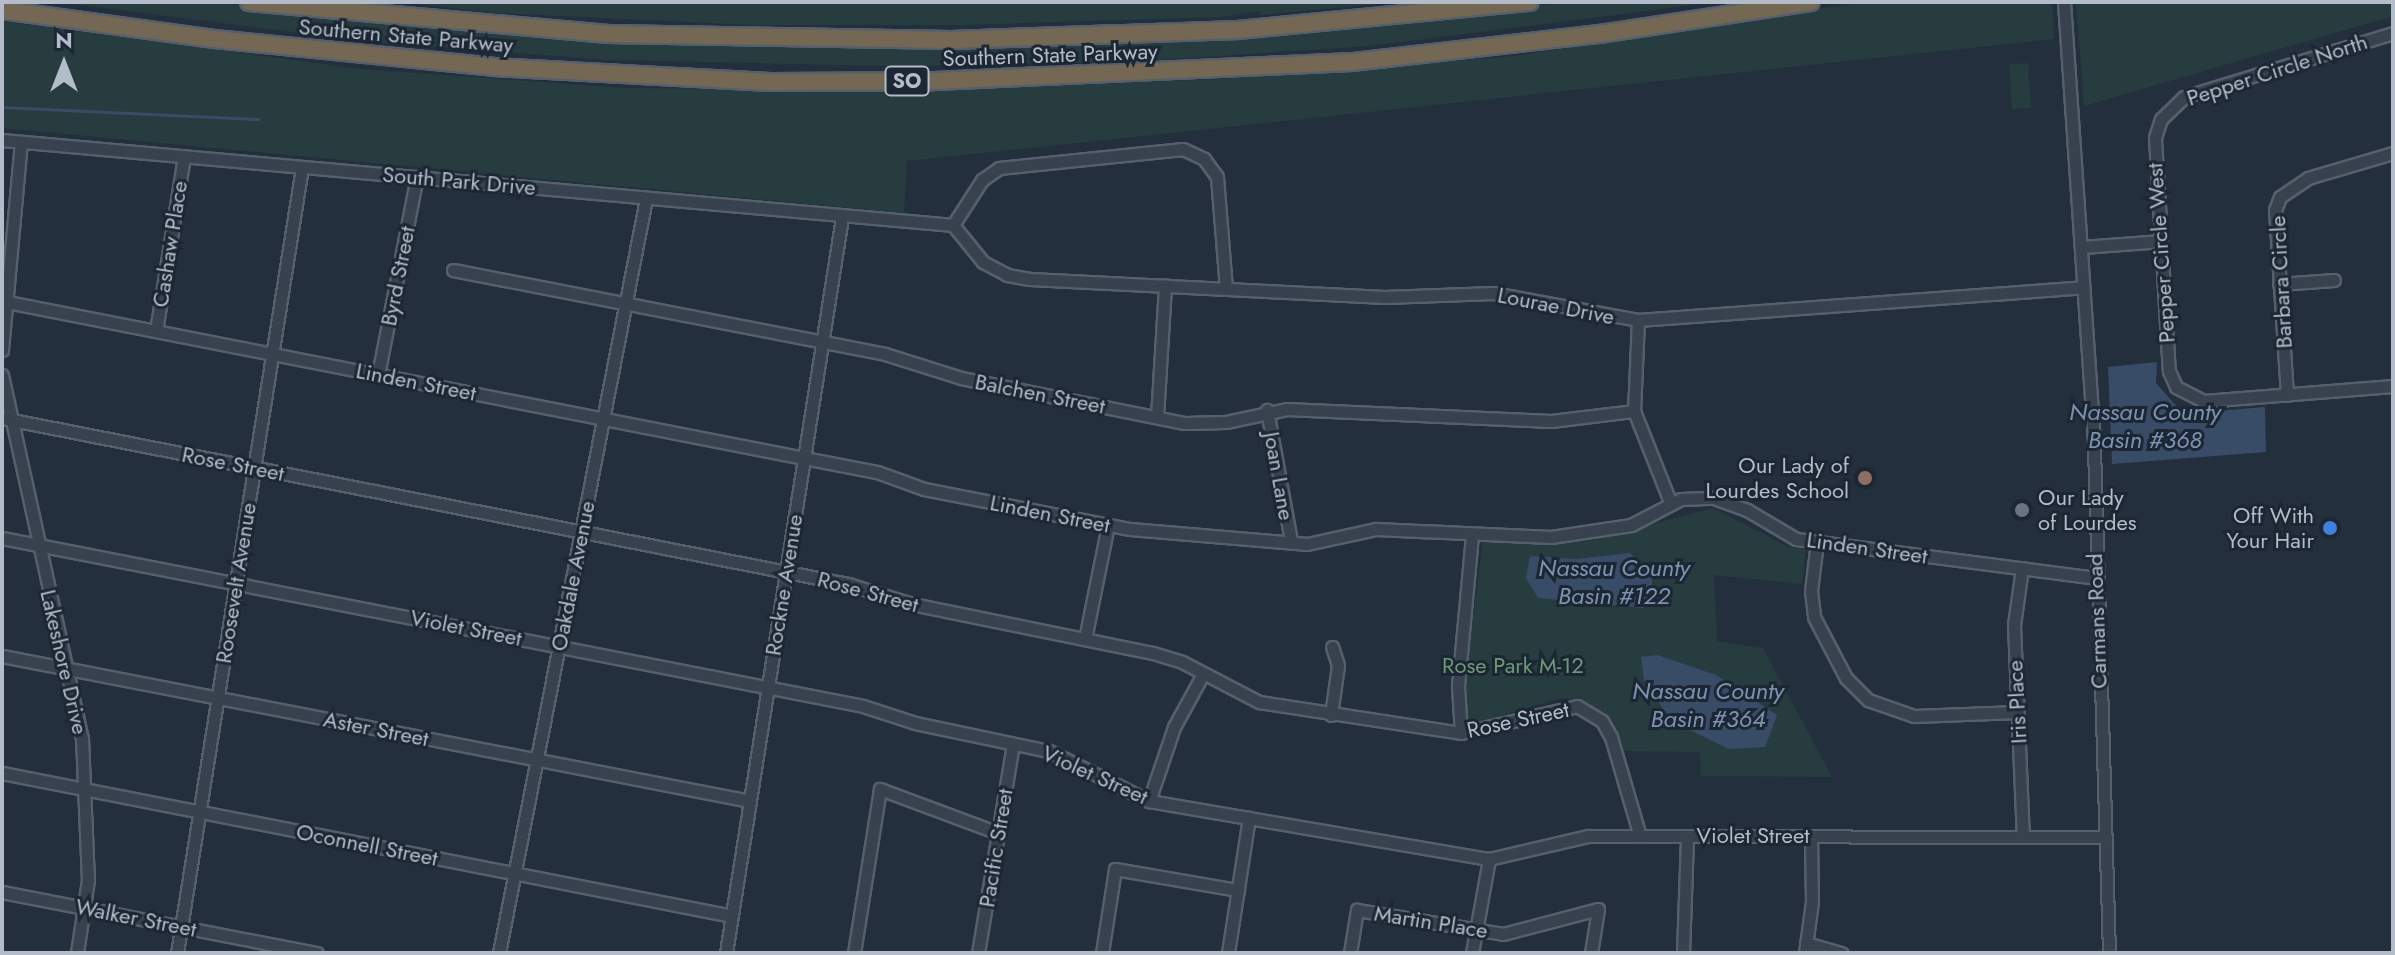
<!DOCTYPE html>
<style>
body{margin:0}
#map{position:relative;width:2395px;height:955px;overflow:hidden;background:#242f3e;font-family:Jost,sans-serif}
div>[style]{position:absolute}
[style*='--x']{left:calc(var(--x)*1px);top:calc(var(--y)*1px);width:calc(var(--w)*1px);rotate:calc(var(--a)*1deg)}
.green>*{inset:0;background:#263c3f;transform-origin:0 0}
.water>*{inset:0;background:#394c67}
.stream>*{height:3px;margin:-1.5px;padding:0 1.5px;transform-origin:1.5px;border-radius:1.5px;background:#394c67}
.roads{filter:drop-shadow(2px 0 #565f6c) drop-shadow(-2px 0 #565f6c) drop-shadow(0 2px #565f6c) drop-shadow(0 -2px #565f6c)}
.minor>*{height:11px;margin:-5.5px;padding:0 5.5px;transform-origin:5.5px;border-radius:5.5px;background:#38414e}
.highway>*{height:16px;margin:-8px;padding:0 8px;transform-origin:8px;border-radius:8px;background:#746855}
.dots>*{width:22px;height:22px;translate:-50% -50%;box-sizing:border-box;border:4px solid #1d2633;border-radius:50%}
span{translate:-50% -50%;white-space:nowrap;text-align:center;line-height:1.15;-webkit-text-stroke:6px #1d2633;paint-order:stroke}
.shield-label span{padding:2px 6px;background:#1d2633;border:2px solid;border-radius:6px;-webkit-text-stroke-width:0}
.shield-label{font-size:20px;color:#b4bcc9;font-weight:700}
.street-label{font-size:22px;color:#b4bcc9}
.poi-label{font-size:22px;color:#b4bcc9}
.right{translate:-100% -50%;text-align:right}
.left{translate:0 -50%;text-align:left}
.park-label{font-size:22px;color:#6b9a76}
.water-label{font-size:24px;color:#7c92b1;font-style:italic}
.frame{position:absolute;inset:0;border:4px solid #b4bcc9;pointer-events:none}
.north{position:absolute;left:24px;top:24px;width:80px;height:80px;-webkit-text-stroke:6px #1d2633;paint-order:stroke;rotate:0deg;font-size:22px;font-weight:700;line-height:32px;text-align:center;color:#b4bcc9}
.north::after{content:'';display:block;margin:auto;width:28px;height:36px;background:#b4bcc9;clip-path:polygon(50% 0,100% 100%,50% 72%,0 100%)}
</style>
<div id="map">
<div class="green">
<i style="clip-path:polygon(56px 2px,216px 2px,486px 32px,733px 45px,985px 47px,1226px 37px,1572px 2px,1716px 2px,1370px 46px,1128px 62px,888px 66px,609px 60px,372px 42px)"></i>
<i style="clip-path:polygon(396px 2px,1404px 2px,1259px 15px,1261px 11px,1221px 17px,961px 25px,751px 25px,497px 13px)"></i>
<i style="clip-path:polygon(1863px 2px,2052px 2px,2054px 39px,907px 161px,904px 213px,2px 128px,2px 21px,360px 69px,625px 88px,921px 91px,1222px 79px,1515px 56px)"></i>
<i style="clip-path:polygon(2076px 2px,2393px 2px,2393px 16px,2084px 106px)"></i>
<i style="left:2028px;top:63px;width:45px;height:19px;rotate:86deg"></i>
<i style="clip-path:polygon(1713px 508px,1788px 547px,1806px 549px,1802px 584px,1714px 575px,1717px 641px,1763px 648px,1832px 777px,1701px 776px,1700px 752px,1625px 751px,1612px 720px,1577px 699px,1561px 698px,1468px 725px,1464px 695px,1483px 538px,1589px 541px)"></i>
</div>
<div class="water">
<i style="clip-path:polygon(2157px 362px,2156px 383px,2178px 408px,2193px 413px,2265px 407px,2266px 452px,2112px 464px,2108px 367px)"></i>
<i style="clip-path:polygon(1630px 553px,1652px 575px,1652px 593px,1643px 608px,1538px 598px,1526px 578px,1530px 556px,1576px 559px)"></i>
<i style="clip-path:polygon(1657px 655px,1716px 675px,1777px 715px,1765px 747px,1729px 749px,1671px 721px,1644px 680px,1641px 657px)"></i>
</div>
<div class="stream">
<i style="--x:2;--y:107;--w:257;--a:2.7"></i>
</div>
<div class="roads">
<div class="minor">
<i style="--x:2064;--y:2;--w:446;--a:86.1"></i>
<i style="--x:2094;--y:447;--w:506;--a:88.3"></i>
<i style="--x:2393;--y:33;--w:219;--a:163"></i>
<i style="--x:2184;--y:97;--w:32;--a:136"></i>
<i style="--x:2161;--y:119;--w:20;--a:108"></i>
<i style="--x:2155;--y:138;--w:233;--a:86.6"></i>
<i style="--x:2169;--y:371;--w:17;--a:66"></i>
<i style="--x:2176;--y:387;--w:30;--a:27"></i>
<i style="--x:2203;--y:401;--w:191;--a:-4.5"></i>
<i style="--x:2;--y:140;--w:955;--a:5.11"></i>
<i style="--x:953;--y:225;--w:54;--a:-57.2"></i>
<i style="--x:982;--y:180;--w:21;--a:-35"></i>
<i style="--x:999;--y:168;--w:185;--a:-5.9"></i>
<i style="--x:1183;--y:149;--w:23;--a:25"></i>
<i style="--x:1204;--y:159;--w:22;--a:54"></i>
<i style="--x:1217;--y:177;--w:111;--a:85.4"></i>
<i style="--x:953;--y:225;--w:48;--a:51"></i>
<i style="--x:983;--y:262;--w:27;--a:28"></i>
<i style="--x:1007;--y:275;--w:23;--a:10"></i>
<i style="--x:1030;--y:279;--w:355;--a:2.9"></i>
<i style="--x:1385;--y:297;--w:108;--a:-2.1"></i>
<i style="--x:1493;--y:293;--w:147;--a:10.5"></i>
<i style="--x:1638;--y:320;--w:446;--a:-4.2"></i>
<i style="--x:2081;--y:247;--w:79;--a:-4.3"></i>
<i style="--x:453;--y:270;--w:440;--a:11"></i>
<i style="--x:885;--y:354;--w:80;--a:17.5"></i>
<i style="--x:961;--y:378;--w:228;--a:11.4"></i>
<i style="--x:1185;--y:423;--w:41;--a:-1.4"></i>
<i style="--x:1226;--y:422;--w:62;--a:-12"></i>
<i style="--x:1287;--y:409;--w:264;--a:2.6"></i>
<i style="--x:1551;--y:421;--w:84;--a:-6.9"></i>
<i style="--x:2279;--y:284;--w:55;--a:-4.2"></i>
<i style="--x:2;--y:301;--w:817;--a:11.08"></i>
<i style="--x:804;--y:458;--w:74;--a:10.9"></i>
<i style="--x:877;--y:472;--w:50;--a:19.9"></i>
<i style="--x:924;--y:489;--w:210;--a:11"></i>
<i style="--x:1130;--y:529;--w:178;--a:4.8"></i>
<i style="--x:1307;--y:544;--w:71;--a:-12.3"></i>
<i style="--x:1376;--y:529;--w:175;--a:2.6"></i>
<i style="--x:1551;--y:537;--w:81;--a:-8.5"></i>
<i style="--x:1631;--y:525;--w:56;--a:-27.5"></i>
<i style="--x:1681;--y:499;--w:33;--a:-2"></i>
<i style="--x:1714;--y:498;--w:35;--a:20"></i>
<i style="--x:1747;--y:510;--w:57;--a:30.6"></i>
<i style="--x:1796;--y:539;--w:302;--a:7.4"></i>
<i style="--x:1638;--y:320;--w:91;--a:92.5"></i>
<i style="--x:1634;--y:411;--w:100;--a:68.3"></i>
<i style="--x:156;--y:331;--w:177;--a:-80.9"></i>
<i style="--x:2;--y:350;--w:209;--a:-84.8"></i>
<i style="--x:2;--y:375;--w:372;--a:77.6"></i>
<i style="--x:82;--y:738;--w:142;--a:87.6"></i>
<i style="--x:88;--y:880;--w:74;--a:98.6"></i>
<i style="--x:378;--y:375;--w:202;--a:-78.9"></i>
<i style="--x:2287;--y:395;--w:185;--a:-93.7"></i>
<i style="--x:2275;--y:210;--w:14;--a:-69"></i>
<i style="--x:2280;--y:197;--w:34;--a:-34"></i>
<i style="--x:2308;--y:178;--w:89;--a:-16.4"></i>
<i style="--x:1267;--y:410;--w:133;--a:79.6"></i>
<i style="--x:1157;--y:417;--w:132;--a:-86.5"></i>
<i style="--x:2;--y:418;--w:862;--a:11.1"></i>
<i style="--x:848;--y:584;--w:67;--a:17.4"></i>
<i style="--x:912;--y:604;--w:246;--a:11.5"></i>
<i style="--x:1153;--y:653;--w:30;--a:17"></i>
<i style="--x:1182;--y:662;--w:87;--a:27.5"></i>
<i style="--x:1259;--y:702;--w:204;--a:8.7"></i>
<i style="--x:1461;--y:733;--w:119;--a:-13.1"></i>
<i style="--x:1577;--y:706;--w:29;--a:31"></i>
<i style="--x:1602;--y:721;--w:18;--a:61"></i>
<i style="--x:1611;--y:737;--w:103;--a:73.7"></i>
<i style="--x:2;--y:538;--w:877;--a:11.04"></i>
<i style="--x:863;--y:706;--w:55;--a:18.1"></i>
<i style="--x:915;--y:723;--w:137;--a:11.8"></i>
<i style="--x:1049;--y:751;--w:112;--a:26.6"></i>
<i style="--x:1149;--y:801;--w:345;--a:9.7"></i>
<i style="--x:1489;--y:859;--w:102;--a:-13.1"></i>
<i style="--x:1588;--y:836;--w:518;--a:0.11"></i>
<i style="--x:1817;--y:542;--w:49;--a:97"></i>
<i style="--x:1811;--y:591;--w:26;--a:83"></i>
<i style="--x:1814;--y:617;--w:69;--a:62.3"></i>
<i style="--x:1846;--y:678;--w:31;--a:45"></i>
<i style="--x:1868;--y:700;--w:49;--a:19.2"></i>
<i style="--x:1914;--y:716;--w:103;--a:-2.2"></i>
<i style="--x:2022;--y:568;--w:58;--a:98"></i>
<i style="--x:2014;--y:625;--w:211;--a:87.6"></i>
<i style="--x:1085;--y:639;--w:116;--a:-78.6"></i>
<i style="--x:2;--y:656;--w:762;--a:10.97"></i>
<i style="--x:1331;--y:715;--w:50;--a:-82"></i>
<i style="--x:1338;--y:665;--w:19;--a:-108"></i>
<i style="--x:1461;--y:733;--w:47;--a:-93.7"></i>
<i style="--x:1458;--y:686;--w:153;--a:-84.7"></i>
<i style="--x:2;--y:773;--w:744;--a:11.08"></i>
<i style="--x:1149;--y:801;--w:78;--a:-71.3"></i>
<i style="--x:1174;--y:727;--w:60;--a:-61.3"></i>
<i style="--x:2;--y:892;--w:321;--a:11"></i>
<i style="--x:1806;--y:943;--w:37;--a:16"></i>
<i style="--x:177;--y:953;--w:796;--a:-80.96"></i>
<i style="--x:499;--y:953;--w:768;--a:-78.97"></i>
<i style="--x:726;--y:953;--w:745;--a:-81.04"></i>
<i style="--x:854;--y:953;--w:166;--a:-81"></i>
<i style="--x:880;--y:789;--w:126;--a:20.4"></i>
<i style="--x:978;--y:953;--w:212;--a:-80.5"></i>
<i style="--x:1102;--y:953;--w:85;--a:-81.2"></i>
<i style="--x:1115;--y:869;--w:125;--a:9.7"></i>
<i style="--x:1228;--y:953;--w:137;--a:-81.2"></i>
<i style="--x:1350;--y:953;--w:44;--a:-80.8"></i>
<i style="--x:1357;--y:910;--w:148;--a:9.3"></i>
<i style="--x:1503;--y:934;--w:98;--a:-14.7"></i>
<i style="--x:1598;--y:909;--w:45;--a:99"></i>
<i style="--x:1472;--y:953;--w:96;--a:-79.7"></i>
<i style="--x:1683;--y:953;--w:117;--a:-88"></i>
<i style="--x:1805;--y:953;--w:52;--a:-82.3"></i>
<i style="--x:1812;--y:901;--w:65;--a:-90.9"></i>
</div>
<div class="highway">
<i style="--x:249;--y:2;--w:361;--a:5.1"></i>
<i style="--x:609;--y:34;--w:342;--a:1"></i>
<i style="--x:951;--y:40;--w:287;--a:-2"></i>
<i style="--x:1238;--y:30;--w:293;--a:-5.5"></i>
<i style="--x:2;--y:10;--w:214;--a:7.8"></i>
<i style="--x:214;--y:39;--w:280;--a:5.7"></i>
<i style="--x:493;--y:67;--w:277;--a:3.1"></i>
<i style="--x:770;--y:82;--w:164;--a:-0.3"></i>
<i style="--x:934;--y:81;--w:419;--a:-2.6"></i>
<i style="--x:1353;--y:62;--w:249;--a:-6.5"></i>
<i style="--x:1600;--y:34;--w:213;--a:-8.6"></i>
</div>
</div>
<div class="dots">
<i style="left:1865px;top:478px;background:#8d6e63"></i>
<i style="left:2022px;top:510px;background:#6b7280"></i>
<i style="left:2330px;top:528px;background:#3f7fe0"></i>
</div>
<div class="shield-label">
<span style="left:907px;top:81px">SO</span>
</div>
<div class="street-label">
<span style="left:406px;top:36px;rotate:5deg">Southern State Parkway</span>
<span style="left:1050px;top:55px;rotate:-2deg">Southern State Parkway</span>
<span style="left:2277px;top:70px;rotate:-18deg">Pepper Circle North</span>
<span style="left:459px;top:181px;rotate:5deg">South Park Drive</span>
<span style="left:170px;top:244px;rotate:-81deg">Cashaw Place</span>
<span style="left:2161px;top:253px;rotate:-94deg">Pepper Circle West</span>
<span style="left:398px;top:276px;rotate:-79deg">Byrd Street</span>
<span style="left:2281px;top:282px;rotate:-93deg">Barbara Circle</span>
<span style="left:1556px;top:306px;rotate:11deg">Lourae Drive</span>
<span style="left:416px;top:382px;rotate:11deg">Linden Street</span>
<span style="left:1040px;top:394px;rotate:11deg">Balchen Street</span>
<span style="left:233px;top:464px;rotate:11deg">Rose Street</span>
<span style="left:1279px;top:476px;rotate:80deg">Joan Lane</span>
<span style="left:1050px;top:514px;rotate:11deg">Linden Street</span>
<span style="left:1867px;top:548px;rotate:8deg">Linden Street</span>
<span style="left:573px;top:576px;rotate:-79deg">Oakdale Avenue</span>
<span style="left:236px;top:583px;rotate:-81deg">Roosevelt Avenue</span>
<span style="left:784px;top:585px;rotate:-81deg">Rockne Avenue</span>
<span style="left:868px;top:592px;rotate:15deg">Rose Street</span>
<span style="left:2097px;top:621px;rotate:-92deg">Carmans Road</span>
<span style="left:466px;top:628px;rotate:11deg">Violet Street</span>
<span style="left:64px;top:662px;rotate:77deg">Lakeshore Drive</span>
<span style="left:2017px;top:702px;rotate:-93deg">Iris Place</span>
<span style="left:1518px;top:720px;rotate:-12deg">Rose Street</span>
<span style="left:376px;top:729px;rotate:11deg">Aster Street</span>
<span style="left:1095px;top:775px;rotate:24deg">Violet Street</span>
<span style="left:1753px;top:836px">Violet Street</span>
<span style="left:367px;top:845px;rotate:11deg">Oconnell Street</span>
<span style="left:996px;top:848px;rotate:-81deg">Pacific Street</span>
<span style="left:136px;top:918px;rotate:11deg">Walker Street</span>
<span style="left:1431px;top:922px;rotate:9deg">Martin Place</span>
</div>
<div class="poi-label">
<span class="right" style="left:1849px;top:478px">Our Lady of<br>Lourdes School</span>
<span class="left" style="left:2038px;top:510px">Our Lady<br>of Lourdes</span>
<span class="right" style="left:2314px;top:528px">Off With<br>Your Hair</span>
</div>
<div class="park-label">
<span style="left:1513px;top:666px">Rose Park M-12</span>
</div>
<div class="water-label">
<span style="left:2145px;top:426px">Nassau County<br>Basin #368</span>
<span style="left:1614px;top:582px">Nassau County<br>Basin #122</span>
<span style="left:1708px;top:705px">Nassau County<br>Basin #364</span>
</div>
<div class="frame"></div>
<div class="north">N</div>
</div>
